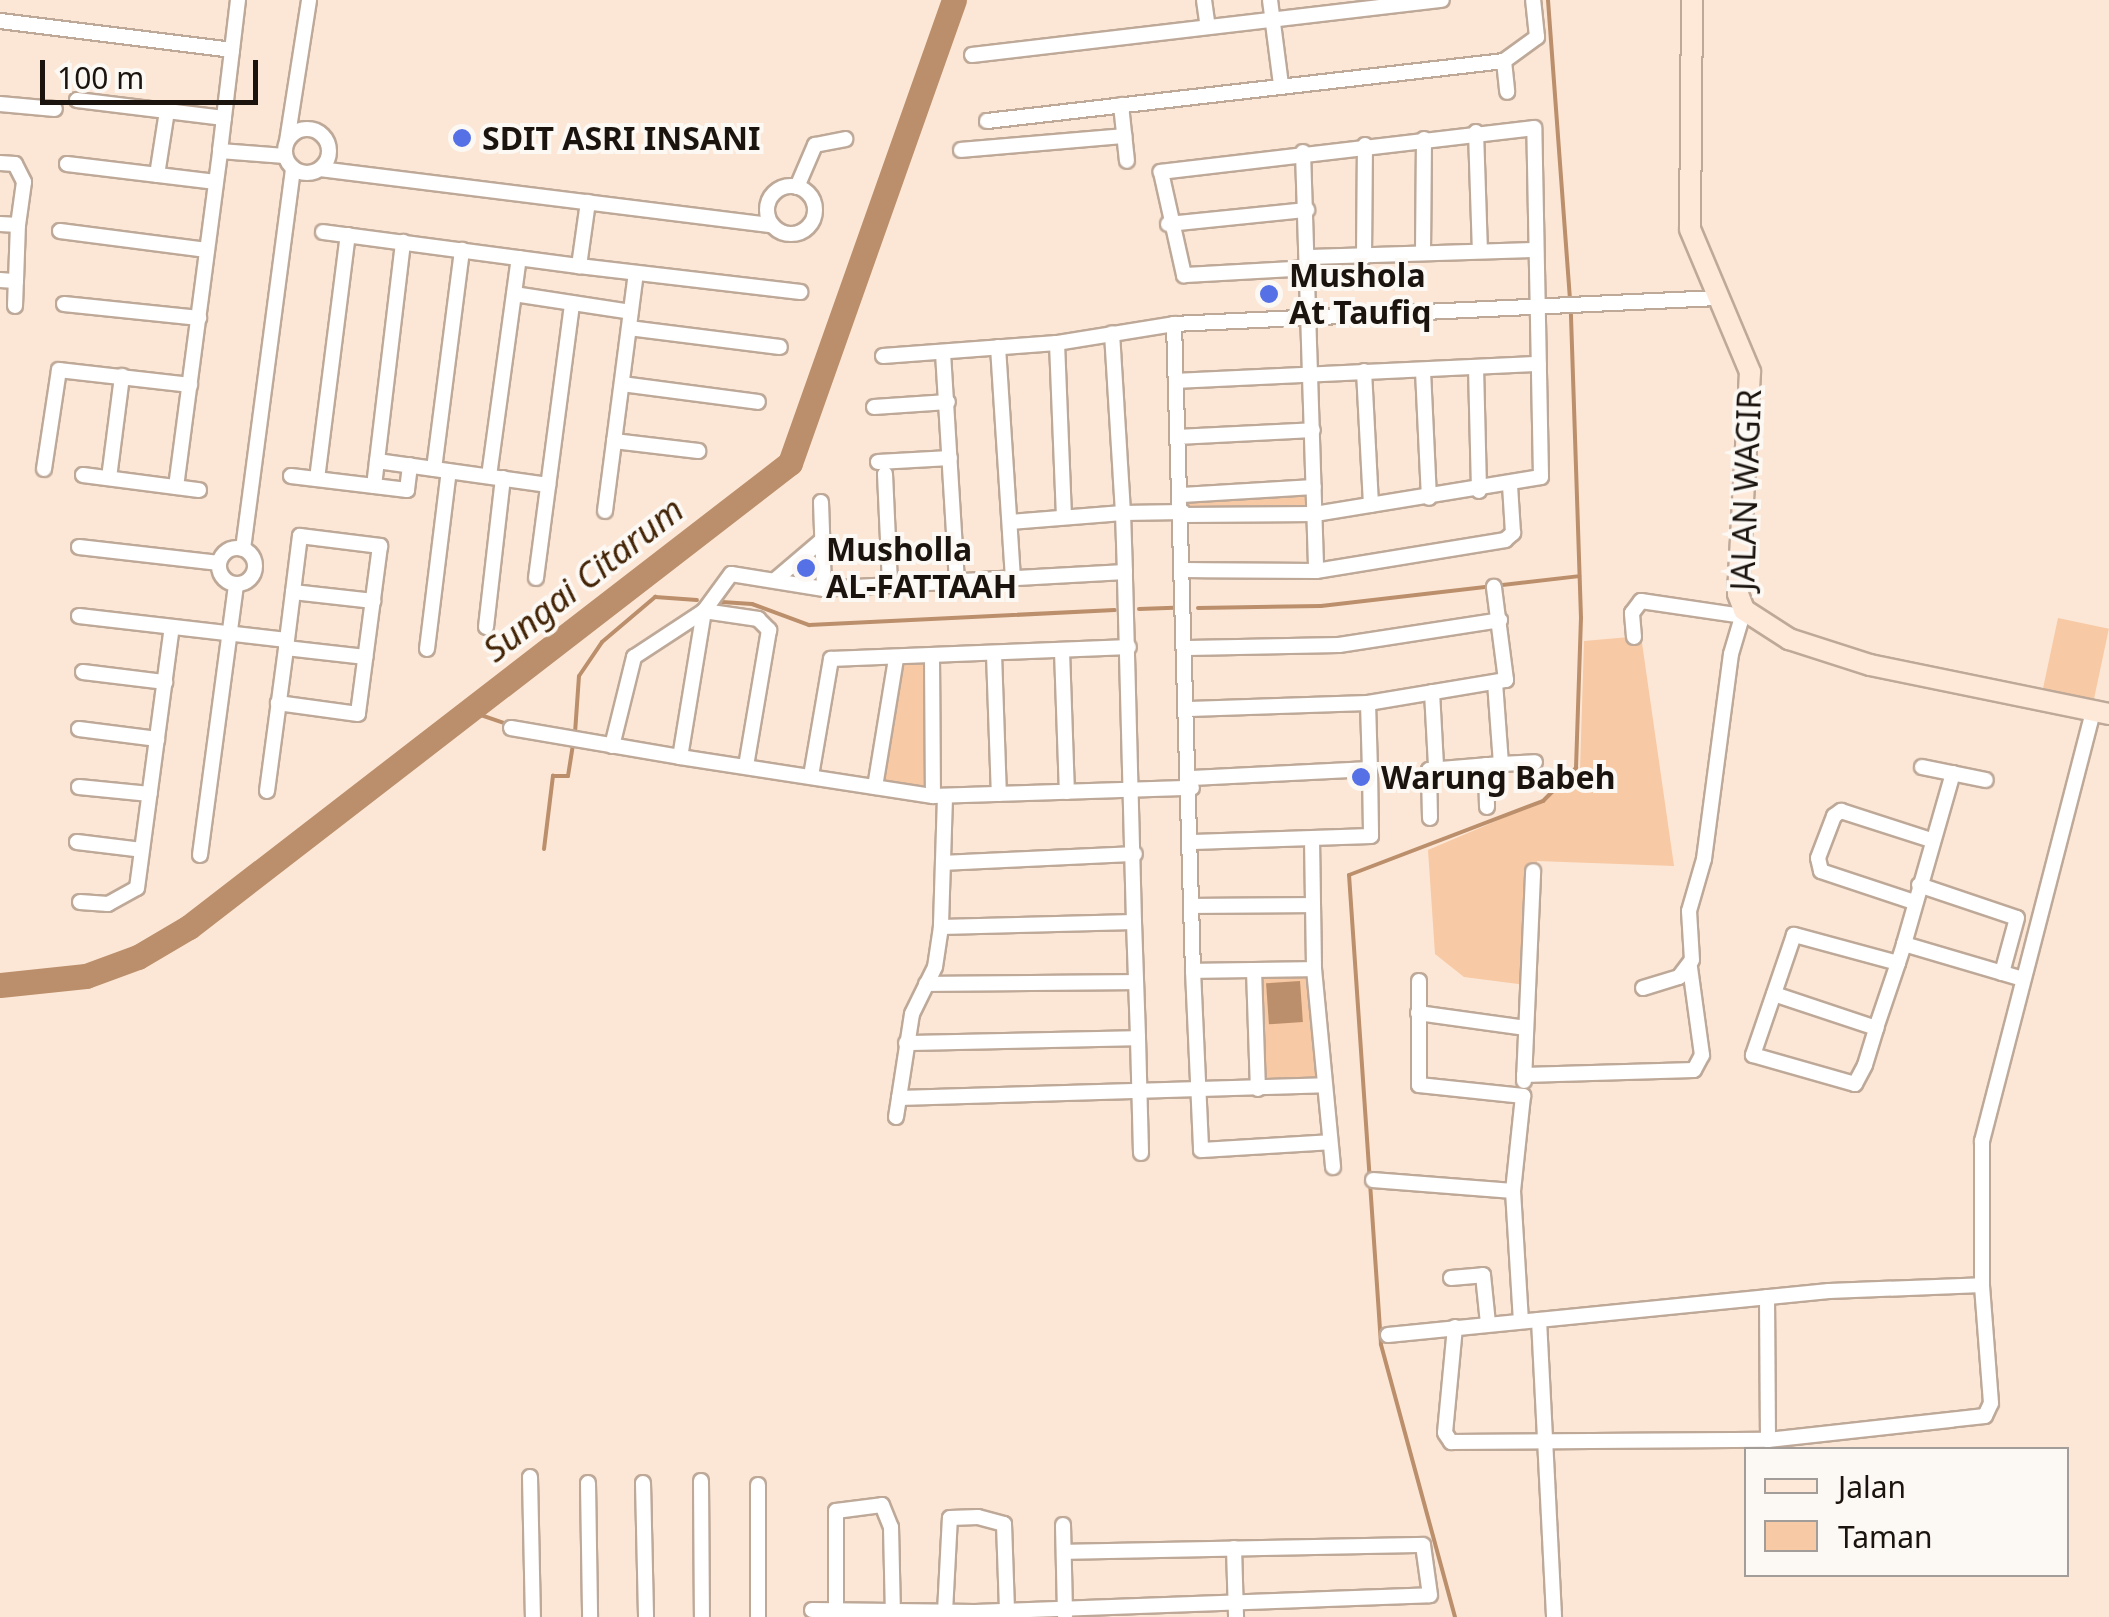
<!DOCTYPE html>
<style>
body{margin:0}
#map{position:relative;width:2109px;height:1617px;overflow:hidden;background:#fce7d6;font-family:"Noto Sans",sans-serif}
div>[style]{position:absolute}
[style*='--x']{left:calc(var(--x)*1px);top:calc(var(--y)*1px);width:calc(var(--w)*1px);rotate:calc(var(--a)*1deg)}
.green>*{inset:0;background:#f7c9a4;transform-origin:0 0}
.water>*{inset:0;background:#bb8f6b;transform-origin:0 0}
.stream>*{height:4px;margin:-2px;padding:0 2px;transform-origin:2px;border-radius:2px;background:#bb8f6b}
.river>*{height:25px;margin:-12.5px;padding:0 12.5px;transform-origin:12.5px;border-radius:12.5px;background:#bb8f6b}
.roads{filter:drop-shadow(2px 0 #bea999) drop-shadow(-2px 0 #bea999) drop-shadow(0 2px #bea999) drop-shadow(0 -2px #bea999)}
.street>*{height:14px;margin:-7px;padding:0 7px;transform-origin:7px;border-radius:7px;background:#fff}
.street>.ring{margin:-7px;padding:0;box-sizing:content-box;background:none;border:14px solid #fff;border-radius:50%}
.secondary>*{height:20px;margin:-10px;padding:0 10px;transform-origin:10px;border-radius:10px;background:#fee9d9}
.dots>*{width:28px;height:28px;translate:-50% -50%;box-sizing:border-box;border:5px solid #fcf8f4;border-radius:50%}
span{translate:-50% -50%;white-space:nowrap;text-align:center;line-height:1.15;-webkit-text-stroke:8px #fcf8f4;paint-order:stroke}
.poi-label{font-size:32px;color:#1b140e;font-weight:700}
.left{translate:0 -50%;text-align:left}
.street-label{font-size:32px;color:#1b140e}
.water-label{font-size:35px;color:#432406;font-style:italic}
.legend{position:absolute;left:1744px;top:1447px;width:325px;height:130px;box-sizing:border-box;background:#fcf8f4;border:2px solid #a29d98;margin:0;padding:12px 18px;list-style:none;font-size:30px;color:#1b140e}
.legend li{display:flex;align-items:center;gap:20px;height:50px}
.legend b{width:50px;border:2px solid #a29d98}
.scale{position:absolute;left:40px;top:60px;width:218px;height:45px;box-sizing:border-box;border:5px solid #1b140e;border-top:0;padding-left:12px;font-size:30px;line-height:35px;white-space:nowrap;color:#1b140e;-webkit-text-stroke:8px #fcf8f4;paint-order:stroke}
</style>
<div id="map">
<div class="green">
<i style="clip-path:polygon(1314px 487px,1315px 514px,1184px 515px,1182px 495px)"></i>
<i style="left:2058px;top:618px;width:52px;height:76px;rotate:12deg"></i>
<i style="clip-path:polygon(1641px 636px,1674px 866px,1537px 861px,1534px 986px,1464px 977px,1435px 954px,1428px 850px,1543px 801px,1580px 771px,1584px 641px)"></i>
<i style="clip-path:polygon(932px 657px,933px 796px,875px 787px,896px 659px)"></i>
<i style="left:1312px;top:972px;width:107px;height:53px;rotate:86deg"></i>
</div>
<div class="water">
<i style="left:1300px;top:981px;width:41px;height:34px;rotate:86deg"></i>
</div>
<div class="stream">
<i style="--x:1548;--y:0;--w:300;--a:85.8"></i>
<i style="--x:722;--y:602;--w:30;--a:4"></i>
<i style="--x:752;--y:604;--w:61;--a:20.2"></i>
<i style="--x:809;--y:625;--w:306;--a:-2.8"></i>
<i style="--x:1198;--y:608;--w:123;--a:-0.9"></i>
<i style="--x:1321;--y:606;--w:260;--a:-6.6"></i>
<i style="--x:1139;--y:609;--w:35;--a:-2"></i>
<i style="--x:469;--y:711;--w:43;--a:18.9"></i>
<i style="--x:575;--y:733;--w:57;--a:-86"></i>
<i style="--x:579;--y:676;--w:41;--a:-55.9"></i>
<i style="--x:602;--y:642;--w:70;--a:-40.3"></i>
<i style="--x:655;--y:597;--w:42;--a:4.1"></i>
<i style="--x:544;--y:849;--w:74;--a:-83"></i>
<i style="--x:553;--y:776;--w:15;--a:0"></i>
<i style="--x:568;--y:776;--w:31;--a:-81"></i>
<i style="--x:1455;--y:1617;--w:283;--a:-105.2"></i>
<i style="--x:1381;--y:1344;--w:470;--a:-93.9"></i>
<i style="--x:1349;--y:875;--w:208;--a:-20.9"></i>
<i style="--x:1543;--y:801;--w:47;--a:-45"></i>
<i style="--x:1576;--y:768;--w:150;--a:-88.1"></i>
<i style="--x:1581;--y:618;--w:309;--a:-91.9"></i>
</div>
<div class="river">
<i style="--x:0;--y:985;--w:86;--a:-6"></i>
<i style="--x:86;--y:976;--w:55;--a:-20.1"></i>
<i style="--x:138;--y:957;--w:59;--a:-30.5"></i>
<i style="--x:189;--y:927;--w:759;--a:-37.67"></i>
<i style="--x:790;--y:463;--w:491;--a:-70.5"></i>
</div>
<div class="roads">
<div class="street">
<i style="--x:238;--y:0;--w:152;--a:96.8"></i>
<i style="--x:220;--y:151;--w:65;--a:4.4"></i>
<i style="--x:1204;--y:0;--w:27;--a:82"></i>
<i style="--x:1270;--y:0;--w:86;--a:82.6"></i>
<i style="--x:0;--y:21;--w:234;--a:7.1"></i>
<i style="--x:972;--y:55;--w:473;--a:-6.7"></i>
<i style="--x:1504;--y:61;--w:31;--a:84"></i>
<i style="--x:77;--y:100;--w:148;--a:7"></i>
<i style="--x:0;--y:104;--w:55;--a:5.2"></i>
<i style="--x:1121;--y:105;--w:56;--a:83.9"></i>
<i style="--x:987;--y:121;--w:520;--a:-6.62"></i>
<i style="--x:1504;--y:61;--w:41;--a:-36"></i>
<i style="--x:1537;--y:37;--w:37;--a:-96"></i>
<i class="ring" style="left:285px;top:129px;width:30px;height:30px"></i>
<i style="--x:1476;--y:132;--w:119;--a:88.1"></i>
<i style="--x:287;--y:141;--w:143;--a:-81.1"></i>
<i style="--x:961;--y:150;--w:164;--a:-4.9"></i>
<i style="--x:1303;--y:152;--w:419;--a:88.2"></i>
<i style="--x:0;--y:163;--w:15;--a:4"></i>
<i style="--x:15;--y:164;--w:20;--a:63"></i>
<i style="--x:24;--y:182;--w:43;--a:97.9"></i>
<i style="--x:18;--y:225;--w:18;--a:-177"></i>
<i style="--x:67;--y:164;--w:150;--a:6.9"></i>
<i style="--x:320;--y:169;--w:455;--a:7.1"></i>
<i style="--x:157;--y:175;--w:65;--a:-81.1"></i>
<i class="ring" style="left:767px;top:186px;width:34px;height:34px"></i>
<i style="--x:797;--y:187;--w:46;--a:-66.8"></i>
<i style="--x:815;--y:145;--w:31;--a:-11"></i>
<i style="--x:588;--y:202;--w:65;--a:98"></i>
<i style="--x:579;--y:266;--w:223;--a:6.7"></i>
<i style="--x:1168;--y:224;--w:140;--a:-5.8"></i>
<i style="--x:60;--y:231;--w:148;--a:7.4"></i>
<i style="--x:323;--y:232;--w:258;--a:7.6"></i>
<i style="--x:1423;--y:253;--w:114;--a:-89.5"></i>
<i style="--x:1309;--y:257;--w:225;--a:-1.8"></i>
<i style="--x:1364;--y:257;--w:112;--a:-89.5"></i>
<i style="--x:0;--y:280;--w:16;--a:4"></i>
<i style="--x:16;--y:281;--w:56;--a:-88"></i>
<i style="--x:514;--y:294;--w:118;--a:8.7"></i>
<i style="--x:64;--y:304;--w:136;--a:5.9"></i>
<i style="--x:15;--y:306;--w:25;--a:-88"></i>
<i style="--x:1174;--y:324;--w:545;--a:-2.74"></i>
<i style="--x:629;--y:328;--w:152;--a:7.2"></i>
<i style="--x:1057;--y:343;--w:174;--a:87.7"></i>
<i style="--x:998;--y:347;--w:231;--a:86.3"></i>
<i style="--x:943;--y:353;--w:228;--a:86.5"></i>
<i style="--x:883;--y:356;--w:174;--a:-4.3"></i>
<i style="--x:1057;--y:343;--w:119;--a:-9.2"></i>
<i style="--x:1174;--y:324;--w:647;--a:88.32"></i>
<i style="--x:1193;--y:971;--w:121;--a:-0.9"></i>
<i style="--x:1314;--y:969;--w:199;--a:84.5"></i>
<i style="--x:1476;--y:367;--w:124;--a:88.6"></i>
<i style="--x:1364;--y:371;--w:134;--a:87"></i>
<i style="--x:1423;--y:371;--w:127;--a:87.3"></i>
<i style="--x:1176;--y:381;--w:363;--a:-2.7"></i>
<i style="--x:622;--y:384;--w:137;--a:7.5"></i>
<i style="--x:874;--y:407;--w:74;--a:-3.9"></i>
<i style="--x:1177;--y:437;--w:136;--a:-2.9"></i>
<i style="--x:614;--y:441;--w:85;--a:6.8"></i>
<i style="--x:377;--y:461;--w:173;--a:8"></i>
<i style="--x:878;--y:462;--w:72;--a:-3.2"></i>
<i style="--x:44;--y:469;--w:100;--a:-81.4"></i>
<i style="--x:59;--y:370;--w:132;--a:6.5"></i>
<i style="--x:434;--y:469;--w:221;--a:-82.7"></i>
<i style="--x:885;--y:474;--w:111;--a:87.4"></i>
<i style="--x:83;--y:475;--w:117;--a:7.4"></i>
<i style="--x:291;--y:476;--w:117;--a:6.9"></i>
<i style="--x:407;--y:490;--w:25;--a:-83"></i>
<i style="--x:489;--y:476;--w:220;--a:-82.2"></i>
<i style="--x:109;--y:478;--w:103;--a:-82.7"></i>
<i style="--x:317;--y:479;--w:246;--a:-82.8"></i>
<i style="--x:374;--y:486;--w:246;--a:-83.2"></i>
<i style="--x:176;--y:487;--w:339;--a:-82.5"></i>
<i style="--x:1182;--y:495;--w:132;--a:-3.5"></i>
<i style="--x:821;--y:502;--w:87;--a:88"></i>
<i style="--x:605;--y:511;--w:240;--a:-82.6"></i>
<i style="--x:1183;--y:512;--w:60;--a:179"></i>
<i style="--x:1123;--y:513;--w:59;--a:88.1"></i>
<i style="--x:1125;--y:572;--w:301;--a:176.8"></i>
<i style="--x:824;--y:589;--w:94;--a:-170.8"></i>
<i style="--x:731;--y:574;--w:46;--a:126.1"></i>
<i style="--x:704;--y:611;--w:148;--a:99.3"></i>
<i style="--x:680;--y:757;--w:256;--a:8.8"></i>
<i style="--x:933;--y:796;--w:259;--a:-1.8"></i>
<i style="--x:1184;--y:515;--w:131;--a:-0.4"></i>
<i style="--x:1315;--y:514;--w:229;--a:-9.3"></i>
<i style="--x:1541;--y:477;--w:349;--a:-91.1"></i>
<i style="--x:1534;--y:128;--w:376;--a:173.3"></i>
<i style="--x:1161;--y:172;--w:106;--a:77.4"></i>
<i style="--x:1184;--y:275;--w:124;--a:-3.2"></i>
<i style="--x:1010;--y:522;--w:113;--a:-4.6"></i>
<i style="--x:1123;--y:513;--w:180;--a:-93.5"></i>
<i style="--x:79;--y:547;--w:141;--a:6.5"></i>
<i class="ring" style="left:219px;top:548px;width:22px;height:22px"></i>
<i style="--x:243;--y:549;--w:384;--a:-82.5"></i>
<i style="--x:1185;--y:570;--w:131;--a:0.4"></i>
<i style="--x:1316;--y:571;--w:192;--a:-9.3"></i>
<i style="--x:1505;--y:540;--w:11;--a:-41"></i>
<i style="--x:1513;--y:533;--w:48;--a:-93.6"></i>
<i style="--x:536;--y:578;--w:277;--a:-82.5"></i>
<i style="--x:775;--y:580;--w:62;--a:-40.4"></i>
<i style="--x:293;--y:592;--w:81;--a:6.4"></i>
<i style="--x:79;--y:616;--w:209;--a:6.6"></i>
<i style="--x:486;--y:627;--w:150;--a:-83.5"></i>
<i style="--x:1634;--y:637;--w:24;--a:-95"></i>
<i style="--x:1632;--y:613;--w:15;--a:-53"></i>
<i style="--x:1641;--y:601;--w:102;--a:8.4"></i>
<i style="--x:286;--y:648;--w:80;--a:6.5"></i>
<i style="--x:1188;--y:648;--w:151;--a:-1.1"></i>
<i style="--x:1339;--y:645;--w:163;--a:-8.8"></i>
<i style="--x:427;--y:649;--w:179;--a:-83"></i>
<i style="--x:1062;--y:651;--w:141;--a:88"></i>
<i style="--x:994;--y:654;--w:140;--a:88"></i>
<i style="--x:932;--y:657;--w:139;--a:89.6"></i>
<i style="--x:83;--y:672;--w:83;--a:7"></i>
<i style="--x:1432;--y:692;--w:75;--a:86.9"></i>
<i style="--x:1368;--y:703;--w:140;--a:-9.5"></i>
<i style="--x:1506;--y:680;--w:94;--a:-97.4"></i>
<i style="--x:1189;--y:709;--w:179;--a:-1.9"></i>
<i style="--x:1368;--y:703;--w:66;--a:88.3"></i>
<i style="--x:1370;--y:769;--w:67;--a:89.1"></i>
<i style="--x:1371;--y:836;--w:178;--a:178.1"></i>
<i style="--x:511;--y:728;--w:171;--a:9.7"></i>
<i style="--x:79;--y:729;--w:79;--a:7.3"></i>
<i style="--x:612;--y:746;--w:92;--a:-76.1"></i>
<i style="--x:634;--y:657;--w:84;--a:-33.3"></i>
<i style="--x:704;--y:611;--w:55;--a:8.4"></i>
<i style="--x:758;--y:619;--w:16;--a:45"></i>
<i style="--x:769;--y:630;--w:138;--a:99.6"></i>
<i style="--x:1501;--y:764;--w:34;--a:-3"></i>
<i style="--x:1486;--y:765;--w:42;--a:88.6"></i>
<i style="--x:1922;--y:767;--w:65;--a:11.5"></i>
<i style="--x:811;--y:776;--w:119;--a:-80.3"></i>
<i style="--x:831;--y:659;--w:298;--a:-2.3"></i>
<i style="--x:1192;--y:778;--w:178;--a:-2.9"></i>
<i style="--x:79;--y:787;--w:71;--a:5.6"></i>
<i style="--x:875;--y:787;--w:130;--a:-80.7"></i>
<i style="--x:267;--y:791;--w:144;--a:-82.4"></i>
<i style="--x:286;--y:648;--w:113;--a:-82.9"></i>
<i style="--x:300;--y:536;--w:81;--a:7.1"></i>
<i style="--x:380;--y:546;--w:169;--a:97.5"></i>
<i style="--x:358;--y:714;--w:81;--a:-172.2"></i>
<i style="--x:945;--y:797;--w:130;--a:91.8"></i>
<i style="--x:941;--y:927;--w:193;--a:-1.5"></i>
<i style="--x:1134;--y:922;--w:350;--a:-91.5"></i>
<i style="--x:1430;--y:818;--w:48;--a:-91.2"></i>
<i style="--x:1429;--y:770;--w:72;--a:-4.8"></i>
<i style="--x:1501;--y:764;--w:81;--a:-94.2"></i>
<i style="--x:1312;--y:839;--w:130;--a:89.1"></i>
<i style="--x:77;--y:842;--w:65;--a:7"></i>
<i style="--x:200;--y:855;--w:273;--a:-82.4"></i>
<i style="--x:943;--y:863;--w:192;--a:-2.7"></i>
<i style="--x:1919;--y:885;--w:103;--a:18.6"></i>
<i style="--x:2017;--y:918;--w:57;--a:105.3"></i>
<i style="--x:80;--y:902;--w:28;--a:4"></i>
<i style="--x:108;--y:904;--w:33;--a:-29"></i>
<i style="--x:137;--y:888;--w:263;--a:-82.4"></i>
<i style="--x:1914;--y:902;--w:98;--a:-161.6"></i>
<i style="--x:1821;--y:871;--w:13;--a:-103"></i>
<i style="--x:1818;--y:858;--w:45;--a:-69.1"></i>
<i style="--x:1834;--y:816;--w:9;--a:-36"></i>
<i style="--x:1841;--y:811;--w:95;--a:17.9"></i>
<i style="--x:1193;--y:906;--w:120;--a:-0.5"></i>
<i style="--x:1134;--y:922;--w:116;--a:88"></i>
<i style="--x:941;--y:927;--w:40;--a:98.5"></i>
<i style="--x:935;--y:967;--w:52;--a:116.1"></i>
<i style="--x:912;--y:1014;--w:85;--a:98.8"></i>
<i style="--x:899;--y:1098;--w:426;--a:-1.7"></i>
<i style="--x:1904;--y:944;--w:178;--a:-74"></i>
<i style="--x:1898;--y:963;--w:108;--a:-164.9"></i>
<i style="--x:1794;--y:935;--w:127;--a:108.9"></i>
<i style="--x:1753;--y:1055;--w:106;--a:15.9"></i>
<i style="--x:1855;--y:1084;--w:21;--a:-62"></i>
<i style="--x:1865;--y:1065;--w:39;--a:-73"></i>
<i style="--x:1876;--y:1028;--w:69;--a:-71.3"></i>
<i style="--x:1898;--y:963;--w:20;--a:-72"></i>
<i style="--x:1904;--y:944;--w:124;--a:16.4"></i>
<i style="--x:1254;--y:970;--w:119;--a:88.1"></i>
<i style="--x:1193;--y:971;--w:179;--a:87.4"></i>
<i style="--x:1201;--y:1150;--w:129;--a:-3.5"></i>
<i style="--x:1419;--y:981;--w:104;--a:90"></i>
<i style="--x:1419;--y:1085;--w:105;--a:6"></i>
<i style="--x:1523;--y:1096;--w:96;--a:96"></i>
<i style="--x:1513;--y:1191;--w:130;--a:86.5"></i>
<i style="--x:926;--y:984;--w:210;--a:-0.5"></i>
<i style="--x:1643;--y:988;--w:38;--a:-17"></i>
<i style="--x:1679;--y:977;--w:21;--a:-53"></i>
<i style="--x:1692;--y:960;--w:49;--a:-93.5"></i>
<i style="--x:1689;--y:911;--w:54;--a:-73.9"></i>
<i style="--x:1704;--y:859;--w:207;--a:-82.5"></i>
<i style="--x:1731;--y:654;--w:46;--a:-73.5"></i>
<i style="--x:1774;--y:994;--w:108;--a:18.4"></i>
<i style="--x:1418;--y:1013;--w:109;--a:7.9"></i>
<i style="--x:906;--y:1043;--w:232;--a:-1.2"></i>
<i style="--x:1138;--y:1038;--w:115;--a:88.5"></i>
<i style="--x:1524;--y:1075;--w:170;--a:-1.7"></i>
<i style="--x:1694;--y:1070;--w:17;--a:-62"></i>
<i style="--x:1702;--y:1055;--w:89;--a:-97.8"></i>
<i style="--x:1524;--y:1081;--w:210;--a:-87.5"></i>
<i style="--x:896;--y:1117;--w:19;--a:-81"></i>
<i style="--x:1373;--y:1180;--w:140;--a:4.5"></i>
<i style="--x:1451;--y:1278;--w:32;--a:-5"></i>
<i style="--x:1483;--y:1275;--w:48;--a:84.1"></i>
<i style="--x:1767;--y:1297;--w:143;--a:89.6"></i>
<i style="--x:1539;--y:1320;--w:297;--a:87.1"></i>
<i style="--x:1455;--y:1327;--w:106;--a:95.4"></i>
<i style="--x:1445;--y:1433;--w:11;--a:56"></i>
<i style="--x:1451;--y:1442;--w:317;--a:-0.4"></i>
<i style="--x:1768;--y:1440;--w:218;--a:-6.3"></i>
<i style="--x:1985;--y:1416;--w:14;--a:-65"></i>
<i style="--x:1991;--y:1403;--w:118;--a:-94.4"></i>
<i style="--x:1388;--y:1335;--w:443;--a:-5.7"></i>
<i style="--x:1829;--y:1291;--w:153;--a:-2.2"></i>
<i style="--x:1982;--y:1285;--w:144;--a:-90"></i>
<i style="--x:1982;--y:1141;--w:443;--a:-75.5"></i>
<i style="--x:530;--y:1477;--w:140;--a:88.8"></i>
<i style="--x:701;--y:1481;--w:136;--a:89.6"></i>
<i style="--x:588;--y:1483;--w:134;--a:89.1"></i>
<i style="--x:643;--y:1483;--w:134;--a:88.7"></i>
<i style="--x:758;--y:1485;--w:132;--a:90"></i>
<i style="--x:1063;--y:1525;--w:91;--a:88.7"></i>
<i style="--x:1234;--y:1548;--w:69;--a:88.3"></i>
<i style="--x:812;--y:1610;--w:163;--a:0.7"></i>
<i style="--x:975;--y:1612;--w:455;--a:-2.1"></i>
<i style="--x:1430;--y:1595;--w:50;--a:-98"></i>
<i style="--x:1423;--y:1545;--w:359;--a:178.9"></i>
<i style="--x:836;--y:1610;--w:99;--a:-90"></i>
<i style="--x:836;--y:1511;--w:46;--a:-7.4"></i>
<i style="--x:882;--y:1505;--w:24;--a:68"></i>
<i style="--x:891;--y:1527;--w:88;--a:88.7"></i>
<i style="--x:945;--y:1612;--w:94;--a:-87"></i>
<i style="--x:950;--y:1518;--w:28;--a:-2"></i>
<i style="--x:978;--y:1517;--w:27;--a:15"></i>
<i style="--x:1004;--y:1524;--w:87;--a:88"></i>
</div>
<div class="secondary">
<i style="--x:1692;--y:0;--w:229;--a:90.5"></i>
<i style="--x:1690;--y:229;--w:155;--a:67.2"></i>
<i style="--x:1750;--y:372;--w:222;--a:93.1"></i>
<i style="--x:1738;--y:594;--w:17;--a:69"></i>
<i style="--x:1744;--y:610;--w:54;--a:32.8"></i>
<i style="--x:1789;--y:639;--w:85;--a:17.8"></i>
<i style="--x:1870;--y:665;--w:244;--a:11.6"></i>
</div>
</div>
<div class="dots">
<i style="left:462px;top:138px;background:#5671e6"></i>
<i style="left:1269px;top:294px;background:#5671e6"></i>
<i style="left:806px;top:568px;background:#5671e6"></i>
<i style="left:1361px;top:777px;background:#5671e6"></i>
</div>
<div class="poi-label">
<span class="left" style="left:482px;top:138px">SDIT ASRI INSANI</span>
<span class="left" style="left:1289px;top:294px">Mushola<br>At Taufiq</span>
<span class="left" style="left:826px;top:568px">Musholla<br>AL-FATTAAH</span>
<span class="left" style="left:1381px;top:777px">Warung Babeh</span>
</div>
<div class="street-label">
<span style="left:1746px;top:490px;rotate:-88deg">JALAN WAGIR</span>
</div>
<div class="water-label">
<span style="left:583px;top:579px;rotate:-38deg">Sungai Citarum</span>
</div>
<ul class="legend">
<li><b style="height:12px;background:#fee9d9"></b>Jalan</li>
<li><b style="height:28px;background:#f7c9a4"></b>Taman</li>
</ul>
<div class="scale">100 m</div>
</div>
